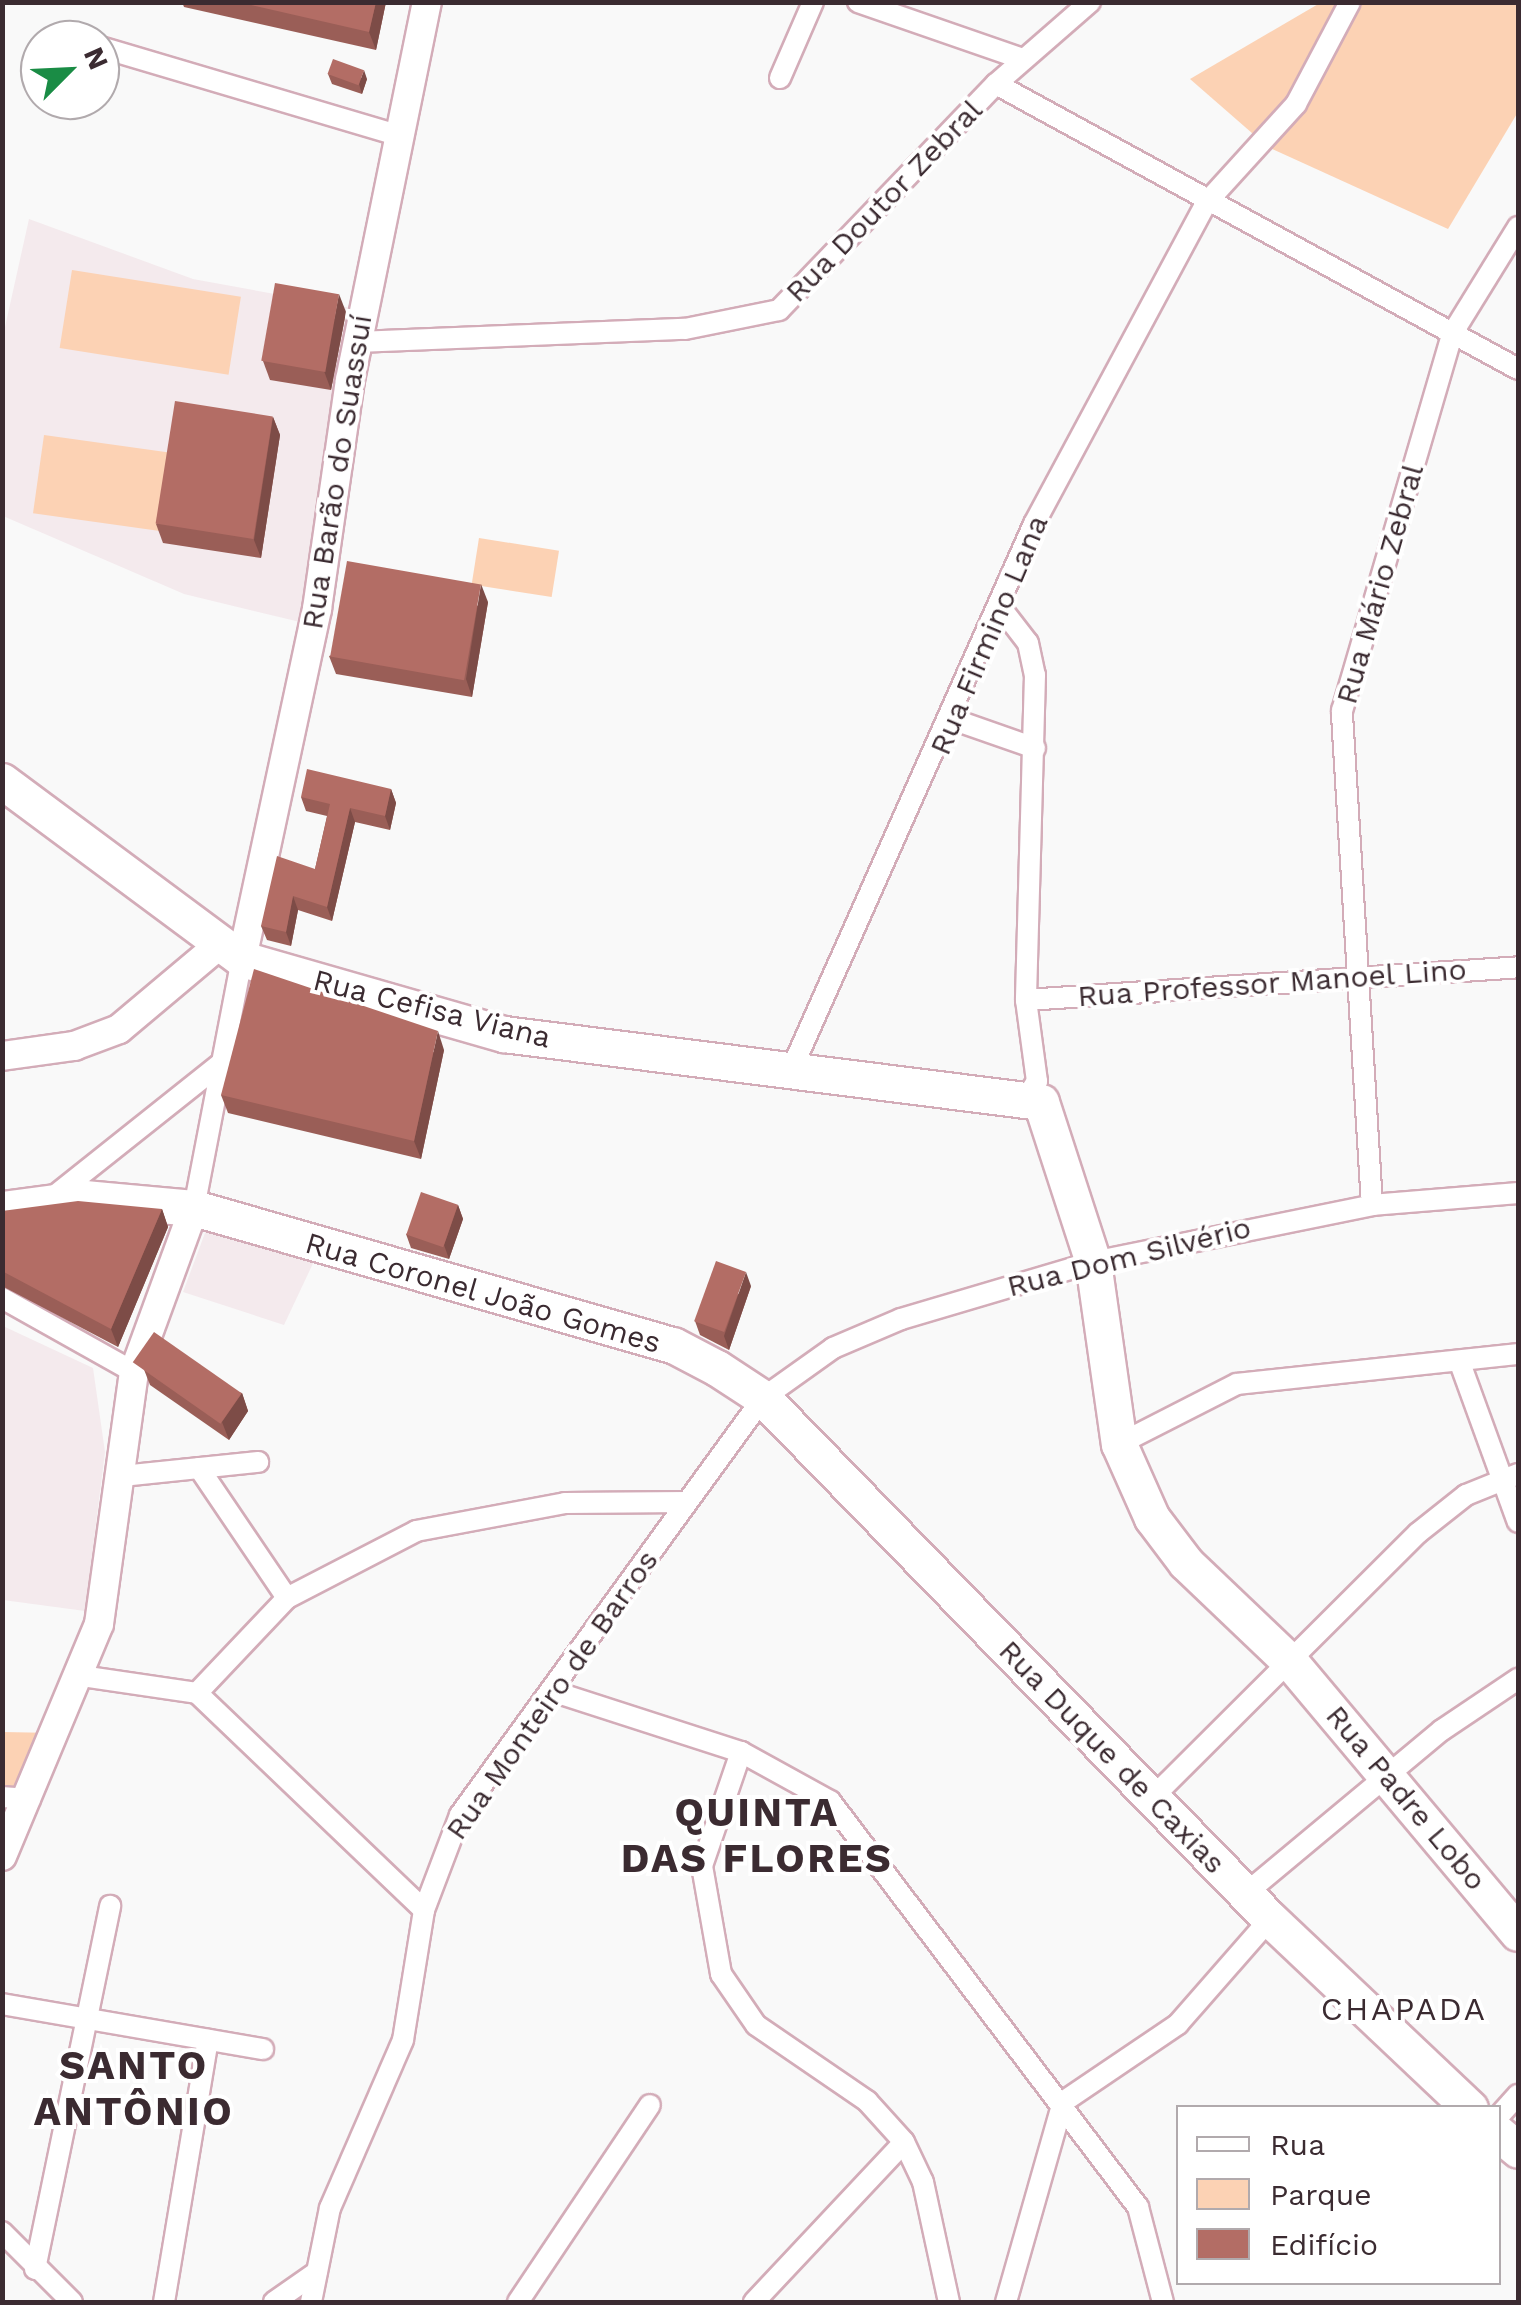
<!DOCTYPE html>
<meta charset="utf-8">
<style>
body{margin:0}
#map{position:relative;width:1521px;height:2305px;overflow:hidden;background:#f9f9f9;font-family:"Work Sans",sans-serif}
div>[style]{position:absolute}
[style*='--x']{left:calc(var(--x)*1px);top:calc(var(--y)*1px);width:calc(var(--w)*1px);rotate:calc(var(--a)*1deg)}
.built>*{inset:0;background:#f4eaed}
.green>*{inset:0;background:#fcd2b4;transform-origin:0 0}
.roads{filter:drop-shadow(2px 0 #d3acb8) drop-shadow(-2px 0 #d3acb8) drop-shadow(0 2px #d3acb8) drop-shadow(0 -2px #d3acb8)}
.street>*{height:20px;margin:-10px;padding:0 10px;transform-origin:10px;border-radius:10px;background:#fff}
.secondary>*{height:28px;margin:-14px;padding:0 14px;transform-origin:14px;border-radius:14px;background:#fff}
.highway>*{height:35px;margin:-17.5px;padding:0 17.5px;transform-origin:17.5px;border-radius:17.5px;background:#fff}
.wall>*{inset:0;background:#9a5e57}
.shaded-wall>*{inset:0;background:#7d4c47}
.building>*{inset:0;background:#b36d65;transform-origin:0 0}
span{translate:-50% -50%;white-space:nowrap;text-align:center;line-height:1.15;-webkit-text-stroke:8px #fff;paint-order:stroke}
.street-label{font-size:30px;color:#3b2b31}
.neighbourhood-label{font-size:32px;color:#3b2b31;letter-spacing:2.5px}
.district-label{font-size:40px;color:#3b2b31;font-weight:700;letter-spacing:2.5px}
.frame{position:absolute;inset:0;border:5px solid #3b2b31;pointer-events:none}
.legend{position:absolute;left:1176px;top:2105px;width:325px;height:180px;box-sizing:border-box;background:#fff;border:2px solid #b1aaad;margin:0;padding:12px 18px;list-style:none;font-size:30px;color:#3b2b31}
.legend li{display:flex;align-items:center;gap:20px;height:50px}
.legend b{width:50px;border:2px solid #b1aaad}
.north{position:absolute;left:20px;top:20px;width:100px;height:100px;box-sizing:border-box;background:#fff;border:2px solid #b1aaad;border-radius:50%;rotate:66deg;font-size:28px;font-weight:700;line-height:40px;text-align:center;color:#3b2b31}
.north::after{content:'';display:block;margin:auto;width:35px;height:45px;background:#1a8c45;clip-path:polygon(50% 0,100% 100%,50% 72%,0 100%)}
</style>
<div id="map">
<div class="built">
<i style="clip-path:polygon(29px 219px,193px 279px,357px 309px,300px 622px,184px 594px,3px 516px,3px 336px)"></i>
<i style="clip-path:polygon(208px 1225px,316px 1257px,284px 1325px,183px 1292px)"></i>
<i style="clip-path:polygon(3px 1326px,93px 1368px,105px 1452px,85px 1611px,3px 1600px)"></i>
</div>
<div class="green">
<i style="clip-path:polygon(1320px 3px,1518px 3px,1518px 112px,1448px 229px,1268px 147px,1190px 79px)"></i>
<i style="left:72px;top:270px;width:171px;height:79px;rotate:9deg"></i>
<i style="left:44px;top:435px;width:128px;height:79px;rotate:8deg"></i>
<i style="left:479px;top:538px;width:81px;height:47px;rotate:9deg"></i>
<i style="clip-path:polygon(3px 1732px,56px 1733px,9px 1838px,3px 1815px)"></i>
</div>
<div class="roads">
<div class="street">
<i style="--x:858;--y:2;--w:175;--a:19.1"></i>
<i style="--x:100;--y:47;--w:310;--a:16.5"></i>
<i style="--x:780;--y:78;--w:83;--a:-66.5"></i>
<i style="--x:996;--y:84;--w:595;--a:28.63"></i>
<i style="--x:357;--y:342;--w:328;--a:-2.3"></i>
<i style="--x:685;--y:329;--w:96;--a:-11.4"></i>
<i style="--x:779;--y:310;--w:313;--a:-46.2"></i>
<i style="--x:996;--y:84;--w:125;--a:-41.1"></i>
<i style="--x:1001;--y:608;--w:44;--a:52.4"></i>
<i style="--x:1028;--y:643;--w:33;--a:78"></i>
<i style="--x:1035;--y:675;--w:325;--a:91.6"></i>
<i style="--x:1026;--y:1000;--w:82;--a:82.3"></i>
<i style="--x:1037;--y:1081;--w:22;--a:122"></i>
<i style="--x:952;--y:719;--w:88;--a:19.3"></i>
<i style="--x:1026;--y:1000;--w:493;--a:-3.8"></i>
<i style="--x:789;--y:1075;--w:603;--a:-66.03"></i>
<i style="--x:1034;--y:524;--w:364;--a:-61.8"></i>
<i style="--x:1206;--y:203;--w:134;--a:-47.7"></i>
<i style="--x:1296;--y:104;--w:115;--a:-62.1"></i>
<i style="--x:53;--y:1197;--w:213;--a:-38.5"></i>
<i style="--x:1372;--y:1205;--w:495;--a:-93.5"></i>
<i style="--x:1342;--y:711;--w:393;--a:-73.7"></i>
<i style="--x:1452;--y:334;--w:126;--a:-58.3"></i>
<i style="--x:194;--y:1208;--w:254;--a:-79.1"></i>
<i style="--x:2;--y:1298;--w:151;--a:29.3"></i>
<i style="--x:1460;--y:1363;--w:169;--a:70"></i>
<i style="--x:1119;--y:1444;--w:132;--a:-27"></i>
<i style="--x:1237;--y:1384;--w:283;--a:-6.1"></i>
<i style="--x:199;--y:1468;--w:157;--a:55.9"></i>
<i style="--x:122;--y:1476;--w:137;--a:-5.9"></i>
<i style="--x:82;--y:1676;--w:116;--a:8.4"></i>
<i style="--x:197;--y:1693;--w:314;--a:43.7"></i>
<i style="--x:552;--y:1691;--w:199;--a:17.9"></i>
<i style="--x:741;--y:1752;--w:102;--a:28.8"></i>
<i style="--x:830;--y:1801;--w:510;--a:52.82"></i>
<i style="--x:1138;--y:2207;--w:98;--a:75.3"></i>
<i style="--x:197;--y:1693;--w:131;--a:-46.5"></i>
<i style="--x:287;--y:1598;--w:145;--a:-27.4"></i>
<i style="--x:416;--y:1531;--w:152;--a:-10.6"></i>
<i style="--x:565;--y:1503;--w:122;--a:-0.5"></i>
<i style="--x:741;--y:1752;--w:120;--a:108.9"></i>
<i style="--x:702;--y:1866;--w:110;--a:80"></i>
<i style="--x:721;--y:1974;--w:62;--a:55.5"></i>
<i style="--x:756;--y:2025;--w:135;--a:34.4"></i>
<i style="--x:867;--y:2101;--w:55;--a:47.9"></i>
<i style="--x:904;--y:2142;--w:44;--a:64.6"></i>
<i style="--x:923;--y:2182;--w:123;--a:77.8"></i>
<i style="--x:2;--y:1797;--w:28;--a:4"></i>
<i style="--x:1153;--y:1797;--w:374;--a:-44.9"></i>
<i style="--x:1418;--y:1533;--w:61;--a:-38.4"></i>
<i style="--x:1466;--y:1495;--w:56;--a:-22"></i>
<i style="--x:1245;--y:1894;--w:256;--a:-39.8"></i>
<i style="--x:1442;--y:1730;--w:92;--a:-33.9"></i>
<i style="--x:2;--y:2004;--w:265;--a:9.8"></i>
<i style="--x:1498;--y:2117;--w:30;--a:-48"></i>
<i style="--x:2;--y:2232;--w:99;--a:45"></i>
<i style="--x:35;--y:2269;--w:371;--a:-78.3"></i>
<i style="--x:164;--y:2302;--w:266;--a:-80.5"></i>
<i style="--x:274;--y:2302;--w:52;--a:-34.9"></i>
<i style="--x:311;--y:2302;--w:96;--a:-78.6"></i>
<i style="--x:330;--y:2208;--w:183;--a:-66.5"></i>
<i style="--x:403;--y:2040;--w:132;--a:-80.8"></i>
<i style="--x:424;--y:1910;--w:102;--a:-69.2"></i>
<i style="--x:460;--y:1815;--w:515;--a:-54"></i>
<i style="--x:763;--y:1398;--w:86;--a:-35.5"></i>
<i style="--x:833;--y:1348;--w:74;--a:-23.1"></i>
<i style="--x:901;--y:1319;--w:200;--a:-16.5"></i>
<i style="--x:1093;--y:1262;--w:285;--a:-11.5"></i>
<i style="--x:1372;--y:1205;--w:146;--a:-4.7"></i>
<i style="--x:518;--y:2302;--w:237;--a:-56.2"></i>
<i style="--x:754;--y:2302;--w:219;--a:-46.8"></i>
<i style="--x:1006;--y:2302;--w:208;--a:-74.1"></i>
<i style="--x:1063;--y:2102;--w:139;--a:-34.1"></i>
<i style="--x:1178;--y:2024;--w:140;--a:-48.8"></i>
</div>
<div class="secondary">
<i style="--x:242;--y:959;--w:358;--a:-77.9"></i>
<i style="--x:317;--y:609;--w:231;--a:-81.8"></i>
<i style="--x:350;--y:380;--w:386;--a:-78.5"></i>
<i style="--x:2;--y:1056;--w:73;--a:-7.9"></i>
<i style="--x:74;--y:1046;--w:48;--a:-20.7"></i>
<i style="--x:119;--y:1029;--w:129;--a:-40"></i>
<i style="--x:2;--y:1856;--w:251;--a:-67.3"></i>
<i style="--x:99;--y:1624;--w:254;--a:-82.1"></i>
<i style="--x:134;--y:1372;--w:175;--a:-69.9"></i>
</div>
<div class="highway">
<i style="--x:2;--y:781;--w:299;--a:36.6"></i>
<i style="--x:242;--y:959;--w:273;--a:16"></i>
<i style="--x:504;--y:1034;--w:541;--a:7.22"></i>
<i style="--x:1041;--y:1102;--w:168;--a:72"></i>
<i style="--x:1093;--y:1262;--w:184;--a:81.9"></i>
<i style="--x:1119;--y:1444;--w:81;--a:66"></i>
<i style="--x:1152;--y:1518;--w:56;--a:52.9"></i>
<i style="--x:1186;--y:1563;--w:146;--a:43.6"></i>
<i style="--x:1292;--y:1664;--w:351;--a:50"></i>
<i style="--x:2;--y:1209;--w:83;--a:-7.6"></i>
<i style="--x:84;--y:1198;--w:110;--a:5.2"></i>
<i style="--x:194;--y:1208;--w:498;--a:16"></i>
<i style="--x:673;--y:1345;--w:50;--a:27.6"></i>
<i style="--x:717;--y:1368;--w:55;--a:33.1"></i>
<i style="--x:763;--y:1398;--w:727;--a:45.78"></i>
<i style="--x:1270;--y:1919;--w:275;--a:43.4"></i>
<i style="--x:1498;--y:2133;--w:26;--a:40"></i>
</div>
</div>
<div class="wall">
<i style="clip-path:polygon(182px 2px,386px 2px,376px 50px,184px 7px)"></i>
<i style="clip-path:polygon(328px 74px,367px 79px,362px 94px,332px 84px)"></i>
<i style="clip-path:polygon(346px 312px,331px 390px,270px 380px,263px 361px)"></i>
<i style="clip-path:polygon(273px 417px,280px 435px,261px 558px,163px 543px,156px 524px)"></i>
<i style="clip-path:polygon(488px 602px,472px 697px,336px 674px,329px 656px)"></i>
<i style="clip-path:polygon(391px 789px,396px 803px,390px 830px,355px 822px,332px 921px,298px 910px,291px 946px,267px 940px,261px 926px,315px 869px,327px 816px,306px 811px,301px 797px)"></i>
<i style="clip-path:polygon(444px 1050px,421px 1159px,228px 1113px,221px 1095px)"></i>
<i style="clip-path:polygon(458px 1205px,463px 1219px,449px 1259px,411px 1248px,406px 1234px)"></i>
<i style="clip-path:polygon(162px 1209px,168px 1227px,118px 1347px,2px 1286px,2px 1211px)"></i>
<i style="clip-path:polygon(751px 1286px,729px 1350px,700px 1335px,695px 1321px)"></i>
<i style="clip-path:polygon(143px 1367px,242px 1393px,248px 1411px,229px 1440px,150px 1385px)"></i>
</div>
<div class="shaded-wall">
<i style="clip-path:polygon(376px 2px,386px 2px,376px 50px,369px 32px)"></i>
<i style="clip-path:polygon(364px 70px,367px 79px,362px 94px,359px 84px)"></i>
<i style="clip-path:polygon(339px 294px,346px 312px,331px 390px,324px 371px)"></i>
<i style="clip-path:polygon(273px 417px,280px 435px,261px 558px,254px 540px)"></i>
<i style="clip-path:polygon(481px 584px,488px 602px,472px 697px,466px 679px)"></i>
<i style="clip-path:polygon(391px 789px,396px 803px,390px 830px,385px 816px)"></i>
<i style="clip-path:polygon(350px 808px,355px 822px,332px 921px,327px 907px)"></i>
<i style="clip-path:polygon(293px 896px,298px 910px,291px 946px,286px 932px)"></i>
<i style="clip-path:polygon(438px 1031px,444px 1050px,421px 1159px,414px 1141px)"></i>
<i style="clip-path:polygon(458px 1205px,463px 1219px,449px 1259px,444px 1245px)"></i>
<i style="clip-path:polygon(162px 1209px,168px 1227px,118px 1347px,111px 1329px)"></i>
<i style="clip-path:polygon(746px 1272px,751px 1286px,729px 1350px,724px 1336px)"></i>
<i style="clip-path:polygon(242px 1393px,248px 1411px,229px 1440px,222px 1422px)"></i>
</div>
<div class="building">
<i style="clip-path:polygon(238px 2px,376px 2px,369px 32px)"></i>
<i style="left:333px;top:59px;width:33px;height:16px;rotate:20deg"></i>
<i style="left:275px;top:283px;width:65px;height:79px;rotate:10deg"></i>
<i style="left:175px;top:401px;width:99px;height:124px;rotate:9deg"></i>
<i style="left:347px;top:561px;width:136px;height:97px;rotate:10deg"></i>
<i style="clip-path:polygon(307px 769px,391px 789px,385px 816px,350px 808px,327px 907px,293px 896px,286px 932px,261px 926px,277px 856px,315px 869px,330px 804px,301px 797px)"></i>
<i style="clip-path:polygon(254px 969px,438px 1031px,414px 1141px,221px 1095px)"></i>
<i style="left:421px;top:1192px;width:39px;height:45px;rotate:19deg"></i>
<i style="clip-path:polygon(78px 1201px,162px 1209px,111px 1329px,2px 1271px,2px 1211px)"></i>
<i style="left:716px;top:1261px;width:32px;height:64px;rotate:20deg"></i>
<i style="left:154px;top:1332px;width:107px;height:37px;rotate:35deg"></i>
</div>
<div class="street-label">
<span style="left:884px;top:201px;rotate:-46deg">Rua Doutor Zebral</span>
<span style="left:337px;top:472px;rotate:-81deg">Rua Barão do Suassuí</span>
<span style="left:1380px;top:584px;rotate:-74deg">Rua Mário Zebral</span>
<span style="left:989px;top:635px;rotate:-67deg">Rua Firmino Lana</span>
<span style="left:1272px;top:983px;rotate:-4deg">Rua Professor Manoel Lino</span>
<span style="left:432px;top:1009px;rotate:14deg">Rua Cefisa Viana</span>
<span style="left:1129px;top:1257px;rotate:-14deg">Rua Dom Silvério</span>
<span style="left:483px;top:1293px;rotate:16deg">Rua Coronel João Gomes</span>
<span style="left:552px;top:1695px;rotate:-55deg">Rua Monteiro de Barros</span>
<span style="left:1112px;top:1757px;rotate:46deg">Rua Duque de Caxias</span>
<span style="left:1406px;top:1798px;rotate:50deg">Rua Padre Lobo</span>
</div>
<div class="neighbourhood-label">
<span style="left:1404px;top:2009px">CHAPADA</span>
</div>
<div class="district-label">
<span style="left:757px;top:1836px">QUINTA<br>DAS FLORES</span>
<span style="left:134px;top:2089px">SANTO<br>ANTÔNIO</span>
</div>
<div class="frame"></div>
<ul class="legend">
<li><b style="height:12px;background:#fff"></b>Rua</li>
<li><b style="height:28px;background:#fcd2b4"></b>Parque</li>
<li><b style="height:28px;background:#b36d65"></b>Edifício</li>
</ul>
<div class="north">N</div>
</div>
